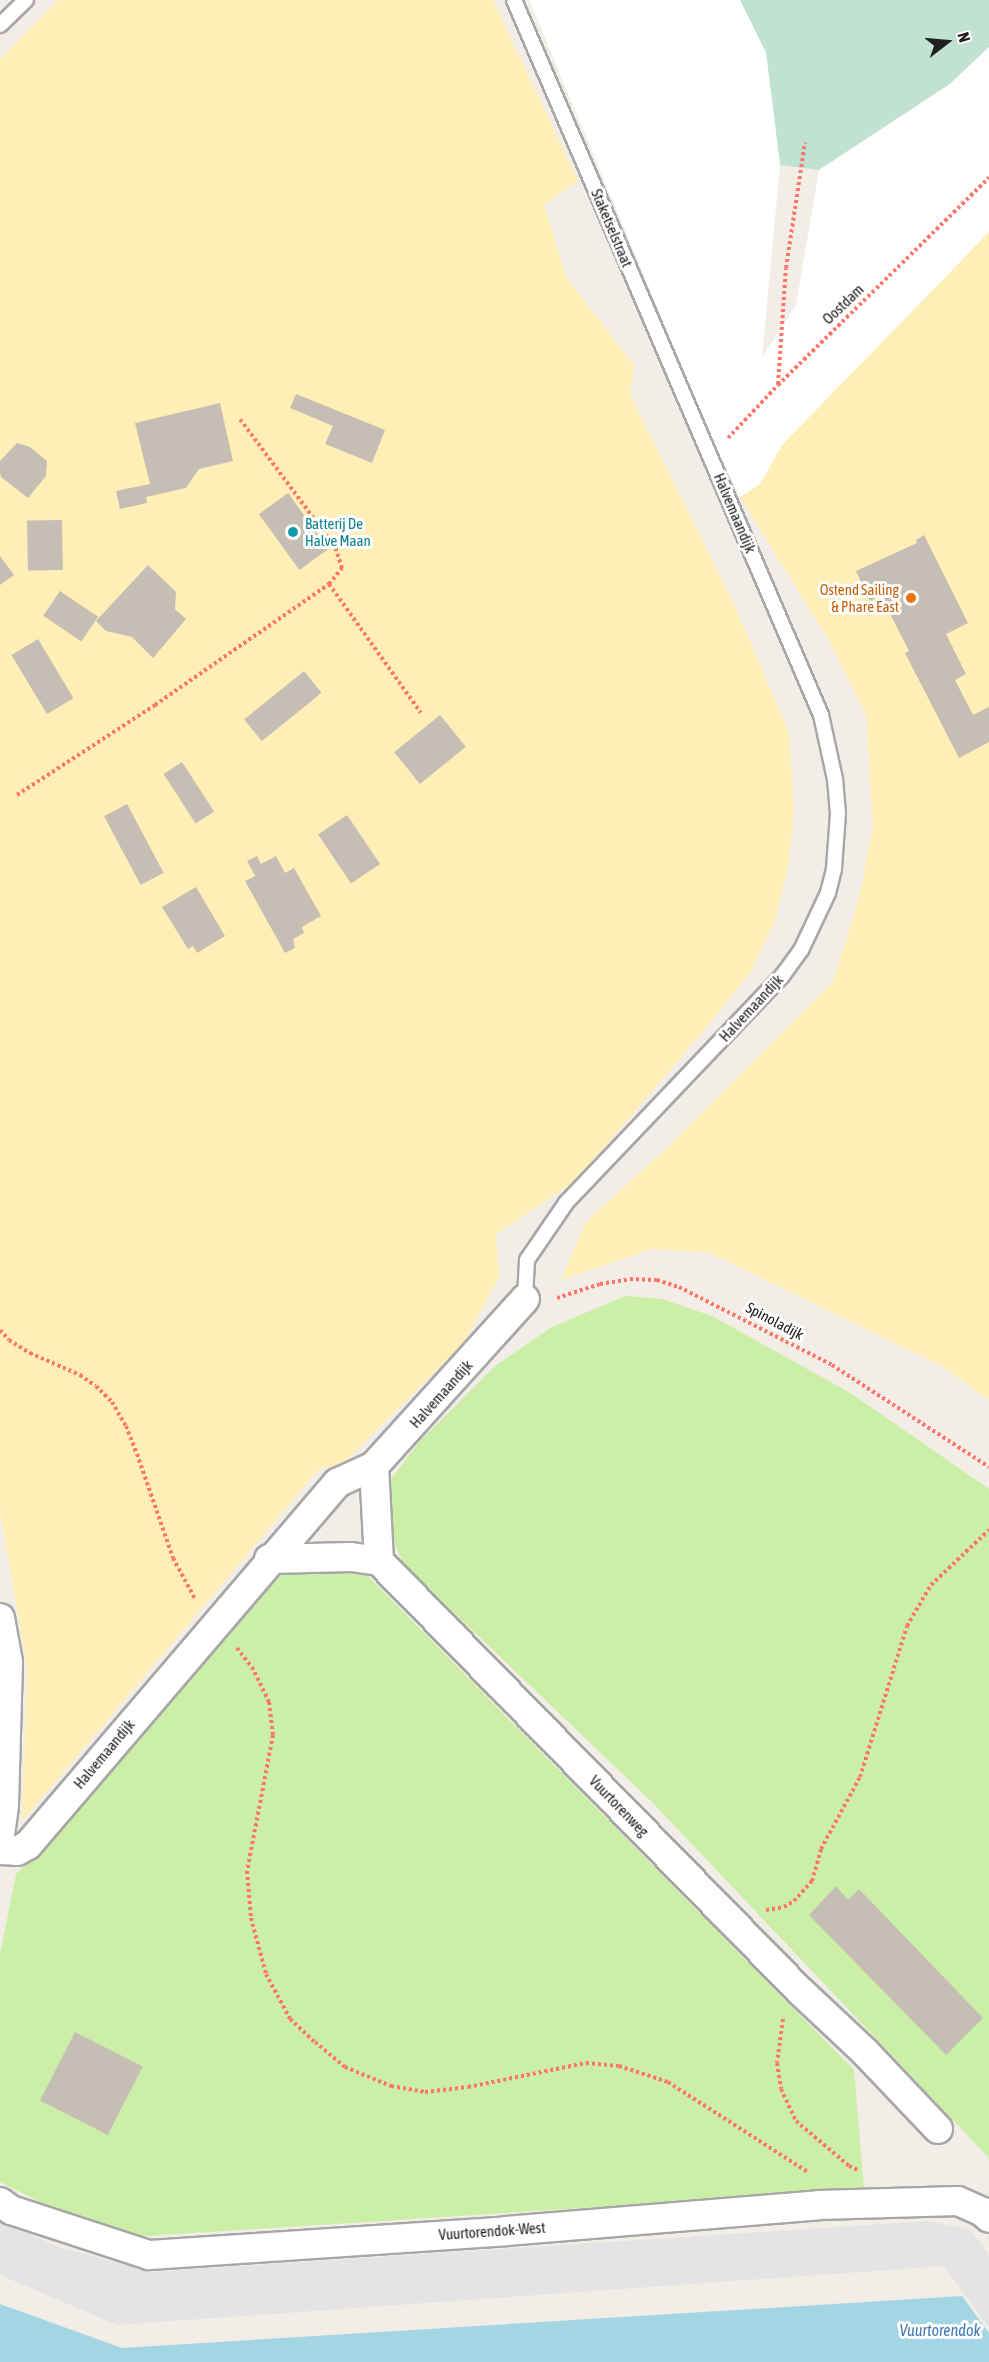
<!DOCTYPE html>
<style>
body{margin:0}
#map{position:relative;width:989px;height:2362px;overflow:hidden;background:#f2ede6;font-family:"Asap Condensed",sans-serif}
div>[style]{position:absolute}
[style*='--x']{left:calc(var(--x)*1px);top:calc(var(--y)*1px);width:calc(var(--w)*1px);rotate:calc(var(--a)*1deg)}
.grass>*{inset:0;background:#ccefa8}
.wetland>*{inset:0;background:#c1e1d2}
.sand>*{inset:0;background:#ffefb6}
.parking>*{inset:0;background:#e4e4e4}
.water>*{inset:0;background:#a3d5e3}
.pier>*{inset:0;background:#fff}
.building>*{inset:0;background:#c6bdb5;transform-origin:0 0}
.path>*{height:4px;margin-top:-2px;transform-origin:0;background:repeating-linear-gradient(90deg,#ff7669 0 3px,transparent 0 6px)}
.roads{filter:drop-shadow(2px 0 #a7a7a7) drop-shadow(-2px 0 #a7a7a7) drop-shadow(0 2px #a7a7a7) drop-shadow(0 -2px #a7a7a7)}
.lane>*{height:14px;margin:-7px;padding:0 7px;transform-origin:7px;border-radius:7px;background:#fff}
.street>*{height:28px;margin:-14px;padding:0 14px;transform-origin:14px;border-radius:14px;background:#fff}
.dots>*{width:16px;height:16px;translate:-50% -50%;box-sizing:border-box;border:3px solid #fff;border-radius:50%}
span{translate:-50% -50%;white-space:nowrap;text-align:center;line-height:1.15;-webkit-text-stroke:6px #fff;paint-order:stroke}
.street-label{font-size:15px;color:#202020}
.culture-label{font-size:15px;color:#0d838f}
.left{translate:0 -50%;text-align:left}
.food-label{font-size:15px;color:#c56008}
.right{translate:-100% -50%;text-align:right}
.water-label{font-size:16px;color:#407ab1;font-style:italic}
.north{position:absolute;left:917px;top:12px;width:60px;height:60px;-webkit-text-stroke:4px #fff;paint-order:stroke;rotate:74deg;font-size:16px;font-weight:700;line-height:24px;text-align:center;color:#202020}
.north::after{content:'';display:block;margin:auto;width:21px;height:27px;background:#202020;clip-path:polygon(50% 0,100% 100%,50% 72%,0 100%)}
</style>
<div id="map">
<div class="grass">
<i style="clip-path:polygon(625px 1296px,662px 1299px,712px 1316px,852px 1394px,989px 1489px,989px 2158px,652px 1802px,404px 1565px,384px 1520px,391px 1479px,419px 1442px,495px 1366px,552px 1327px)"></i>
<i style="clip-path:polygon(275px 1572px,365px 1573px,854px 2070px,864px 2190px,147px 2236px,117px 2230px,40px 2202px,0 2182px,0 1955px,16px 1874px,41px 1852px,93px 1784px)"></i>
</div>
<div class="wetland">
<i style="clip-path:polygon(740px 0,989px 0,989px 47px,950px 84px,819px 170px,780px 165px,766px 53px)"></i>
</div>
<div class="sand">
<i style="clip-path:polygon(58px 0,493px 0,578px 181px,544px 205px,567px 278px,634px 365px,630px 394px,734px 604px,789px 732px,794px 815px,789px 862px,775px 921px,750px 973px,706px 1028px,574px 1182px,496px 1234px,499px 1277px,464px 1342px,342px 1465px,319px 1469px,22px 1821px,27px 1667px,0 1511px,0 60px)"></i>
<i style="clip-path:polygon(989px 232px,989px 1400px,942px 1366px,710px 1253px,652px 1249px,561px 1280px,586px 1222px,674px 1141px,833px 982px,860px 893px,873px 827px,866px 714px,831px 644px,740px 497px,760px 484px,781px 445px)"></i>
</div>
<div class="parking">
<i style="clip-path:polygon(0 2218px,55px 2246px,152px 2272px,929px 2221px,971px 2230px,989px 2254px,989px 2328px,944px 2266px,117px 2325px,0 2275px)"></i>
</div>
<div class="water">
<i style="clip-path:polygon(962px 2296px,989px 2333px,989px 2362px,0 2362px,0 2304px,122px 2348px)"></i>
</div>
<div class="pier">
<i style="clip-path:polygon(529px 0,740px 0,766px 53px,780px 165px,762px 357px,796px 305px,819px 170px,950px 84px,989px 47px,989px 232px,782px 445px,760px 484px,740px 497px,717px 450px)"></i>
</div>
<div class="building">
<i style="clip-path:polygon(296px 394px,385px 430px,372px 463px,325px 444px,333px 426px,290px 408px)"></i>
<i style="clip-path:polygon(220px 403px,233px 461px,199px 469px,186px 488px,146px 497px,147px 503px,120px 509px,116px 491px,150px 484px,135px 423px)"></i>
<i style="clip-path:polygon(17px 443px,30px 447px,47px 461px,46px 476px,28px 498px,1px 477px,0 472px,0 461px)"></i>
<i style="left:288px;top:493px;width:69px;height:36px;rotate:54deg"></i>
<i style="left:62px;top:520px;width:50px;height:35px;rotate:89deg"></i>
<i style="clip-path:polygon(924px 535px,968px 623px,946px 634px,966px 674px,955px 680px,973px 715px,989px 707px,989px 742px,959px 758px,905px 653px,909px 651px,881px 596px,870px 601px,856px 571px,917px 543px,916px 540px)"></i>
<i style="clip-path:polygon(0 556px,14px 575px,0 585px)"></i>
<i style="clip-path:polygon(148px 565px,176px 592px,175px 609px,186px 619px,153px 658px,132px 637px,106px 631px,96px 621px)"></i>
<i style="left:60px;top:591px;width:46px;height:30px;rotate:34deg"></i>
<i style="left:38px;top:639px;width:69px;height:31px;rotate:59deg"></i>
<i style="left:304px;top:671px;width:28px;height:77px;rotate:51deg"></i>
<i style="left:440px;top:715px;width:41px;height:59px;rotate:51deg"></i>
<i style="left:182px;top:762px;width:59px;height:22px;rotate:57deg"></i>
<i style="left:127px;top:804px;width:78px;height:26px;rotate:62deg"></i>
<i style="left:347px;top:815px;width:59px;height:35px;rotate:56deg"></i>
<i style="clip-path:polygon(257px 856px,261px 864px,276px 856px,285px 873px,294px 868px,321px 916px,302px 927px,304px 933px,293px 939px,295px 948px,285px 953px,245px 881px,255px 876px,247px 861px)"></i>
<i style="clip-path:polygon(196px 887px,225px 936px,197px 953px,193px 946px,188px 949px,162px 907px)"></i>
<i style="clip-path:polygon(836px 1886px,848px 1900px,859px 1889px,983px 2018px,946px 2055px,809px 1915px)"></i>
<i style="left:75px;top:2032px;width:76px;height:77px;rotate:27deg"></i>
</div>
<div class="path">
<i style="--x:778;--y:384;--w:116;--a:-86.1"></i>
<i style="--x:786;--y:268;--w:127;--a:-81.4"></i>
<i style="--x:728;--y:438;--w:73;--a:-46.7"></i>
<i style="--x:778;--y:385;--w:296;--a:-44.5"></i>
<i style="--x:329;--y:584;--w:158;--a:54.5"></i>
<i style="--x:17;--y:795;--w:165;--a:-33.1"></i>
<i style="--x:155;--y:705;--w:212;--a:-34.8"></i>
<i style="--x:329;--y:584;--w:21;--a:-51"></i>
<i style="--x:342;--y:568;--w:22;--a:-108"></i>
<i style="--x:335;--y:547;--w:159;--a:-126.6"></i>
<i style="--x:557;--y:1298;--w:45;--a:-18"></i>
<i style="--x:600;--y:1284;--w:30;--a:-9"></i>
<i style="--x:630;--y:1279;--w:27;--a:2"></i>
<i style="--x:657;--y:1280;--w:23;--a:18"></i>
<i style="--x:679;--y:1287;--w:172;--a:27"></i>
<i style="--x:832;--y:1365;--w:187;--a:33"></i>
<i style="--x:0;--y:1330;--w:13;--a:48"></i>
<i style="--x:9;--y:1340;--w:25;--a:32"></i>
<i style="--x:30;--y:1353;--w:55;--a:23.7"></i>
<i style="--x:80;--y:1375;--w:19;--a:35"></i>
<i style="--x:96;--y:1386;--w:23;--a:45"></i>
<i style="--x:112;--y:1402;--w:28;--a:60"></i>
<i style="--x:126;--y:1426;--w:30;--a:69"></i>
<i style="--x:137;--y:1454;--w:110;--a:70.9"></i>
<i style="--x:173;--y:1558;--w:47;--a:61.8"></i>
<i style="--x:237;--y:1648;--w:24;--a:52"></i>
<i style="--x:252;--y:1667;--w:39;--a:64"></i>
<i style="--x:269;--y:1702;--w:33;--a:83"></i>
<i style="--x:273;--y:1735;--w:138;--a:100.8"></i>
<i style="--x:247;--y:1871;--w:47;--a:85.1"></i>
<i style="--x:251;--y:1918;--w:58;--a:75"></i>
<i style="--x:266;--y:1974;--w:51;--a:61.9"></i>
<i style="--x:290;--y:2019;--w:34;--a:43"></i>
<i style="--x:315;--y:2042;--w:39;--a:40"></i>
<i style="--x:345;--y:2067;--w:50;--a:22.4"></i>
<i style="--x:391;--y:2086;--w:35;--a:10"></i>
<i style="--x:425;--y:2092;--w:43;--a:-6.6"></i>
<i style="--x:468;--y:2087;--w:120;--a:-11.5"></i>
<i style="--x:586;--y:2063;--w:33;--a:5"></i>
<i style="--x:619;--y:2066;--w:52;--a:18.1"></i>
<i style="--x:668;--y:2082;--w:168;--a:32.8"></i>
<i style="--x:766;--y:1910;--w:18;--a:-9"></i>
<i style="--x:784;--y:1907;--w:12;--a:-31"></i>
<i style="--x:794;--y:1901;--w:27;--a:-48"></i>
<i style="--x:812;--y:1881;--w:33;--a:-74"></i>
<i style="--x:821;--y:1849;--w:82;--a:-61.6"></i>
<i style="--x:860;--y:1777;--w:158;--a:-72.7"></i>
<i style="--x:907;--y:1626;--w:48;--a:-59.7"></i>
<i style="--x:931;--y:1585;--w:80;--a:-43.5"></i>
<i style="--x:783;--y:2019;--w:44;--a:97.8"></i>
<i style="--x:777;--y:2063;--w:26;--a:81"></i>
<i style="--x:781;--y:2089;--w:35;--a:65"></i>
<i style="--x:796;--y:2121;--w:70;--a:40.3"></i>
<i style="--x:849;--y:2166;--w:10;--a:24"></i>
</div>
<div class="roads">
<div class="lane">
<i style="--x:514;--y:0;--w:778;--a:66.76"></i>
<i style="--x:821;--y:715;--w:66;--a:77.7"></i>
<i style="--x:835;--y:779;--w:34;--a:85"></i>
<i style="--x:838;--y:813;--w:56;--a:94.1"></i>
<i style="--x:834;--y:869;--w:25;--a:104"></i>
<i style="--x:828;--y:893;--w:63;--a:115.3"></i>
<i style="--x:801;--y:950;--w:32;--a:126"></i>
<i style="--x:782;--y:976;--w:313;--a:133.6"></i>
<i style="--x:566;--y:1203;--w:69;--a:124.4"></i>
<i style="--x:527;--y:1260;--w:39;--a:93"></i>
<i style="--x:0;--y:25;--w:36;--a:-44"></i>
</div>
<div class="street">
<i style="--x:374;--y:1466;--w:95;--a:87"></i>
<i style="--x:269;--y:1559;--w:82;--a:-1.4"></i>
<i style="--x:351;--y:1557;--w:28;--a:8"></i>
<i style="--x:379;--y:1561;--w:600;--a:45.61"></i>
<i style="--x:799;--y:1990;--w:91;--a:43.2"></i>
<i style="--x:865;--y:2052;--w:106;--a:46.5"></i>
<i style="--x:0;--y:1618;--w:45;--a:79.7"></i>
<i style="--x:8;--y:1662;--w:144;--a:91.6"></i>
<i style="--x:4;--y:1806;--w:29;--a:98"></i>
<i style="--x:0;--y:1850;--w:17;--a:3"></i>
<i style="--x:17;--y:1851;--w:13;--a:-29"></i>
<i style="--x:28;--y:1845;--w:476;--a:-49.5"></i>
<i style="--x:337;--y:1483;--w:41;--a:-24.7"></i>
<i style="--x:374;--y:1466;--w:225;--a:-47.9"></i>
<i style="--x:0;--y:2202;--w:14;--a:36"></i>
<i style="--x:11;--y:2210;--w:145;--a:18.1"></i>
<i style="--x:149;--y:2255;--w:358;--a:-3.8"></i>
<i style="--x:506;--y:2231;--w:314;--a:-4.7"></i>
<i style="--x:819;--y:2205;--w:139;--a:-1.6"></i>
<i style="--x:958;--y:2201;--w:27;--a:24"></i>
<i style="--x:983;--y:2212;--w:8;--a:45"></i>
</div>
</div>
<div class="dots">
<i style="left:293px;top:532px;background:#0f9aa8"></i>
<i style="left:911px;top:598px;background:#e8710a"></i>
</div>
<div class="street-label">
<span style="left:612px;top:228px;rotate:67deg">Staketselstraat</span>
<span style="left:843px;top:304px;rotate:-44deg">Oostdam</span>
<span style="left:735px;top:513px;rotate:67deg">Halvemaandijk</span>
<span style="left:751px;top:1008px;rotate:-47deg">Halvemaandijk</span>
<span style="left:775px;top:1321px;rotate:28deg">Spinoladijk</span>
<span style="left:441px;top:1394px;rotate:-48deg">Halvemaandijk</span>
<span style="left:104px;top:1754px;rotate:-50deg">Halvemaandijk</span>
<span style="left:619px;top:1806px;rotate:46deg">Vuurtorenweg</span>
<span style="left:492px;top:2231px;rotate:-4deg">Vuurtorendok-West</span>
</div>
<div class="culture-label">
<span class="left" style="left:305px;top:532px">Batterij De<br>Halve Maan</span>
</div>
<div class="food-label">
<span class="right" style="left:899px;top:598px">Ostend Sailing<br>&amp; Phare East</span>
</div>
<div class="water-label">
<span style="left:940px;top:2330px">Vuurtorendok</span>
</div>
<div class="north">N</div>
</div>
